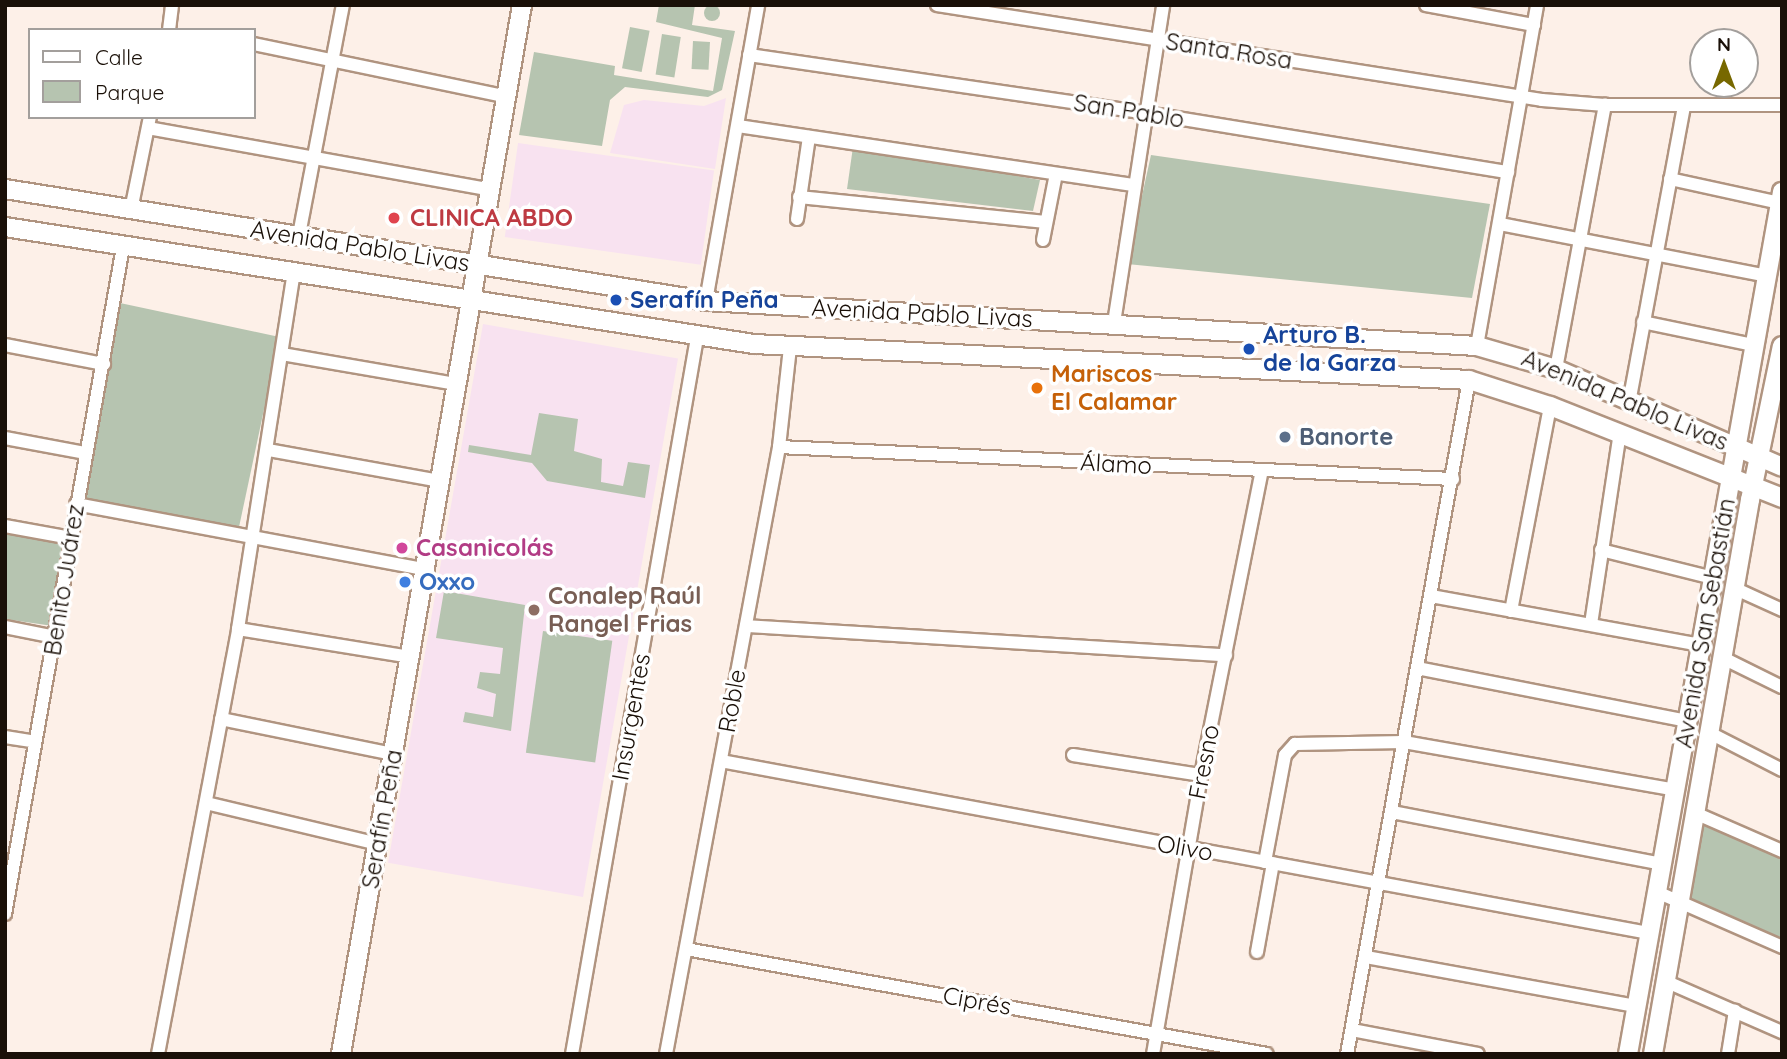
<!DOCTYPE html>
<meta charset="utf-8">
<style>
body{margin:0}
#map{position:relative;width:1787px;height:1059px;overflow:hidden;background:#fdf0e8;font-family:Quicksand,sans-serif}
div>[style]{position:absolute}
[style*='--x']{left:calc(var(--x)*1px);top:calc(var(--y)*1px);width:calc(var(--w)*1px);rotate:calc(var(--a)*1deg)}
.education>*{inset:0;background:#f8e2f0;transform-origin:0 0}
.green>*{inset:0;background:#b6c4b0;transform-origin:0 0}
.round{border-radius:50%}
.roads{filter:drop-shadow(2px 0 #b09480) drop-shadow(-2px 0 #b09480) drop-shadow(0 2px #b09480) drop-shadow(0 -2px #b09480)}
.minor>*{height:12px;margin:-6px;padding:0 6px;transform-origin:6px;border-radius:6px;background:#fff}
.secondary>*{height:18px;margin:-9px;padding:0 9px;transform-origin:9px;border-radius:9px;background:#fff}
.dots>*{width:19px;height:19px;translate:-50% -50%;box-sizing:border-box;border:4px solid #fff;border-radius:50%}
span{translate:-50% -50%;white-space:nowrap;text-align:center;line-height:1.15;-webkit-text-stroke:7px #fff;paint-order:stroke}
.street-label{font-size:24px;color:#1a1008}
.health-label{font-size:24px;color:#be3a42;font-weight:700}
.left{translate:0 -50%;text-align:left}
.transit-label{font-size:24px;color:#164399;font-weight:700}
.food-label{font-size:24px;color:#c56008;font-weight:700}
.service-label{font-size:24px;color:#4e5e75;font-weight:700}
.hotel-label{font-size:24px;color:#b23c85;font-weight:700}
.shop-label{font-size:24px;color:#366cbe;font-weight:700}
.education-label{font-size:24px;color:#785e54;font-weight:700}
.frame{position:absolute;inset:0;border:7px solid #1a1008;pointer-events:none}
.legend{position:absolute;left:28px;top:28px;width:228px;height:91px;box-sizing:border-box;background:#fff;border:2px solid #a39f9c;margin:0;padding:9px 12px;list-style:none;font-size:21px;color:#1a1008}
.legend li{display:flex;align-items:center;gap:14px;height:35px}
.legend b{width:35px;border:2px solid #a39f9c}
.north{position:absolute;left:1689px;top:28px;width:70px;height:70px;box-sizing:border-box;background:#fff;border:2px solid #a39f9c;border-radius:50%;rotate:0deg;font-size:19px;font-weight:700;line-height:28px;text-align:center;color:#1a1008}
.north::after{content:'';display:block;margin:auto;width:24px;height:32px;background:#776800;clip-path:polygon(50% 0,100% 100%,50% 72%,0 100%)}
</style>
<div id="map">
<div class="education">
<i style="clip-path:polygon(726px 98px,715px 169px,610px 153px,624px 105px,644px 100px,704px 106px)"></i>
<i style="left:518px;top:143px;width:198px;height:95px;rotate:8deg"></i>
<i style="left:483px;top:324px;width:198px;height:547px;rotate:10deg"></i>
</div>
<div class="green">
<i style="clip-path:polygon(659px 5px,695px 5px,692px 25px,735px 31px,722px 90px,708px 97px,625px 87px,610px 100px,602px 146px,519px 135px,534px 52px,615px 66px,614px 75px,713px 91px,722px 38px,656px 22px)"></i>
<i class="round" style="left:704px;top:5px;width:16px;height:16px"></i>
<i style="left:630px;top:27px;width:20px;height:42px;rotate:11deg"></i>
<i style="left:662px;top:34px;width:19px;height:41px;rotate:9deg"></i>
<i style="left:693px;top:41px;width:17px;height:28px;rotate:3deg"></i>
<i style="clip-path:polygon(853px 147px,1040px 180px,1033px 211px,847px 189px)"></i>
<i style="clip-path:polygon(1151px 155px,1490px 204px,1472px 298px,1127px 264px)"></i>
<i style="left:120px;top:303px;width:163px;height:201px;rotate:12deg"></i>
<i style="clip-path:polygon(539px 413px,578px 419px,574px 451px,602px 459px,601px 482px,623px 486px,628px 462px,650px 465px,645px 498px,547px 481px,532px 463px,468px 452px,469px 445px,531px 455px)"></i>
<i style="clip-path:polygon(5px 532px,64px 542px,53px 626px,5px 619px)"></i>
<i style="clip-path:polygon(444px 591px,525px 605px,511px 731px,463px 722px,465px 712px,493px 717px,496px 694px,477px 688px,480px 672px,500px 674px,503px 648px,436px 638px)"></i>
<i style="left:543px;top:631px;width:70px;height:123px;rotate:8deg"></i>
<i style="clip-path:polygon(1703px 821px,1782px 860px,1782px 938px,1688px 899px)"></i>
</div>
<div class="roads">
<div class="minor">
<i style="--x:937;--y:5;--w:612;--a:8.92"></i>
<i style="--x:1542;--y:100;--w:63;--a:4.5"></i>
<i style="--x:1605;--y:105;--w:177;--a:0"></i>
<i style="--x:1426;--y:5;--w:110;--a:10.5"></i>
<i style="--x:169;--y:30;--w:25;--a:-83"></i>
<i style="--x:254;--y:44;--w:258;--a:11.8"></i>
<i style="--x:749;--y:55;--w:401;--a:8.3"></i>
<i style="--x:1146;--y:113;--w:367;--a:9.3"></i>
<i style="--x:738;--y:126;--w:401;--a:8.5"></i>
<i style="--x:148;--y:128;--w:350;--a:10.2"></i>
<i style="--x:1670;--y:179;--w:113;--a:12.3"></i>
<i style="--x:799;--y:197;--w:248;--a:5.8"></i>
<i style="--x:131;--y:210;--w:95;--a:-78.5"></i>
<i style="--x:797;--y:219;--w:83;--a:-81.7"></i>
<i style="--x:1500;--y:224;--w:272;--a:11"></i>
<i style="--x:299;--y:235;--w:234;--a:-79.2"></i>
<i style="--x:1043;--y:240;--w:67;--a:-78.9"></i>
<i style="--x:706;--y:301;--w:301;--a:-80"></i>
<i style="--x:1643;--y:322;--w:112;--a:11.8"></i>
<i style="--x:1114;--y:323;--w:322;--a:-81.2"></i>
<i style="--x:5;--y:345;--w:101;--a:10.9"></i>
<i style="--x:1477;--y:346;--w:346;--a:-80"></i>
<i style="--x:282;--y:354;--w:177;--a:9.8"></i>
<i style="--x:1556;--y:369;--w:269;--a:-79.5"></i>
<i style="--x:1629;--y:403;--w:302;--a:-79.5"></i>
<i style="--x:5;--y:438;--w:81;--a:10.6"></i>
<i style="--x:779;--y:447;--w:675;--a:2.72"></i>
<i style="--x:268;--y:450;--w:175;--a:10.2"></i>
<i style="--x:76;--y:504;--w:354;--a:10.6"></i>
<i style="--x:5;--y:526;--w:67;--a:10.3"></i>
<i style="--x:1601;--y:550;--w:115;--a:14"></i>
<i style="--x:1736;--y:589;--w:51;--a:24.5"></i>
<i style="--x:1431;--y:596;--w:274;--a:10.3"></i>
<i style="--x:1511;--y:611;--w:209;--a:-79.2"></i>
<i style="--x:1591;--y:624;--w:193;--a:-81.4"></i>
<i style="--x:746;--y:626;--w:481;--a:3.5"></i>
<i style="--x:5;--y:627;--w:51;--a:11.3"></i>
<i style="--x:238;--y:629;--w:174;--a:9.2"></i>
<i style="--x:1721;--y:657;--w:68;--a:26.2"></i>
<i style="--x:1417;--y:668;--w:275;--a:11.1"></i>
<i style="--x:221;--y:719;--w:176;--a:11.5"></i>
<i style="--x:1708;--y:732;--w:83;--a:27.2"></i>
<i style="--x:5;--y:737;--w:30;--a:9"></i>
<i style="--x:1073;--y:755;--w:130;--a:8.9"></i>
<i style="--x:721;--y:761;--w:944;--a:10.5"></i>
<i style="--x:206;--y:803;--w:177;--a:13.4"></i>
<i style="--x:1392;--y:812;--w:276;--a:10.9"></i>
<i style="--x:1695;--y:813;--w:95;--a:23.6"></i>
<i style="--x:1265;--y:862;--w:109;--a:-79.4"></i>
<i style="--x:1285;--y:755;--w:15;--a:-48"></i>
<i style="--x:1295;--y:744;--w:109;--a:-1.1"></i>
<i style="--x:1404;--y:742;--w:276;--a:10"></i>
<i style="--x:1657;--y:892;--w:137;--a:23.7"></i>
<i style="--x:5;--y:914;--w:677;--a:-79.97"></i>
<i style="--x:686;--y:949;--w:590;--a:10.24"></i>
<i style="--x:1257;--y:952;--w:90;--a:-79.8"></i>
<i style="--x:1366;--y:957;--w:274;--a:10.3"></i>
<i style="--x:1665;--y:981;--w:128;--a:23.6"></i>
<i style="--x:1352;--y:1030;--w:128;--a:10.8"></i>
<i style="--x:158;--y:1054;--w:432;--a:-79.3"></i>
<i style="--x:238;--y:629;--w:360;--a:-81.1"></i>
<i style="--x:572;--y:1054;--w:727;--a:-80.1"></i>
<i style="--x:666;--y:1054;--w:617;--a:-79.45"></i>
<i style="--x:779;--y:447;--w:101;--a:-83.7"></i>
<i style="--x:1153;--y:1054;--w:283;--a:-80.2"></i>
<i style="--x:1201;--y:775;--w:310;--a:-78.7"></i>
<i style="--x:1347;--y:1054;--w:685;--a:-79.74"></i>
<i style="--x:1728;--y:1054;--w:44;--a:-80.8"></i>
</div>
<div class="secondary">
<i style="--x:5;--y:189;--w:710;--a:9.08"></i>
<i style="--x:706;--y:301;--w:772;--a:3.34"></i>
<i style="--x:1477;--y:346;--w:82;--a:16.2"></i>
<i style="--x:1556;--y:369;--w:246;--a:23.4"></i>
<i style="--x:5;--y:227;--w:758;--a:8.88"></i>
<i style="--x:754;--y:344;--w:716;--a:2.88"></i>
<i style="--x:1469;--y:380;--w:85;--a:17.8"></i>
<i style="--x:1550;--y:406;--w:250;--a:21.6"></i>
<i style="--x:341;--y:1054;--w:1065;--a:-80.21"></i>
<i style="--x:1628;--y:1054;--w:876;--a:-79.87"></i>
<i style="--x:1653;--y:1054;--w:562;--a:-80.07"></i>
<i style="--x:1750;--y:500;--w:157;--a:-78.3"></i>
</div>
</div>
<div class="dots">
<i style="left:394px;top:218px;background:#e0444e"></i>
<i style="left:616px;top:300px;background:#1a4fb4"></i>
<i style="left:1249px;top:349px;background:#1a4fb4"></i>
<i style="left:1037px;top:388px;background:#e8710a"></i>
<i style="left:1285px;top:437px;background:#5c6f8a"></i>
<i style="left:402px;top:548px;background:#d1479c"></i>
<i style="left:405px;top:582px;background:#3f7fe0"></i>
<i style="left:534px;top:610px;background:#8d6e63"></i>
</div>
<div class="street-label">
<span style="left:1229px;top:51px;rotate:9deg">Santa Rosa</span>
<span style="left:1129px;top:111px;rotate:9deg">San Pablo</span>
<span style="left:360px;top:246px;rotate:9deg">Avenida Pablo Livas</span>
<span style="left:922px;top:313px;rotate:3deg">Avenida Pablo Livas</span>
<span style="left:1625px;top:400px;rotate:23deg">Avenida Pablo Livas</span>
<span style="left:1116px;top:464px;rotate:3deg">Álamo</span>
<span style="left:64px;top:580px;rotate:-81deg">Benito Juárez</span>
<span style="left:1705px;top:623px;rotate:-80deg">Avenida San Sebastián</span>
<span style="left:732px;top:701px;rotate:-80deg">Roble</span>
<span style="left:631px;top:717px;rotate:-80deg">Insurgentes</span>
<span style="left:1204px;top:762px;rotate:-79deg">Fresno</span>
<span style="left:382px;top:819px;rotate:-80deg">Serafín Peña</span>
<span style="left:1185px;top:848px;rotate:10deg">Olivo</span>
<span style="left:977px;top:1001px;rotate:10deg">Ciprés</span>
</div>
<div class="health-label">
<span class="left" style="left:410px;top:218px">CLINICA ABDO</span>
</div>
<div class="transit-label">
<span class="left" style="left:630px;top:300px">Serafín Peña</span>
<span class="left" style="left:1263px;top:349px">Arturo B.<br>de la Garza</span>
</div>
<div class="food-label">
<span class="left" style="left:1051px;top:388px">Mariscos<br>El Calamar</span>
</div>
<div class="service-label">
<span class="left" style="left:1299px;top:437px">Banorte</span>
</div>
<div class="hotel-label">
<span class="left" style="left:416px;top:548px">Casanicolás</span>
</div>
<div class="shop-label">
<span class="left" style="left:419px;top:582px">Oxxo</span>
</div>
<div class="education-label">
<span class="left" style="left:548px;top:610px">Conalep Raúl<br>Rangel Frias</span>
</div>
<div class="frame"></div>
<ul class="legend">
<li><b style="height:9px;background:#fff"></b>Calle</li>
<li><b style="height:19px;background:#b6c4b0"></b>Parque</li>
</ul>
<div class="north">N</div>
</div>
